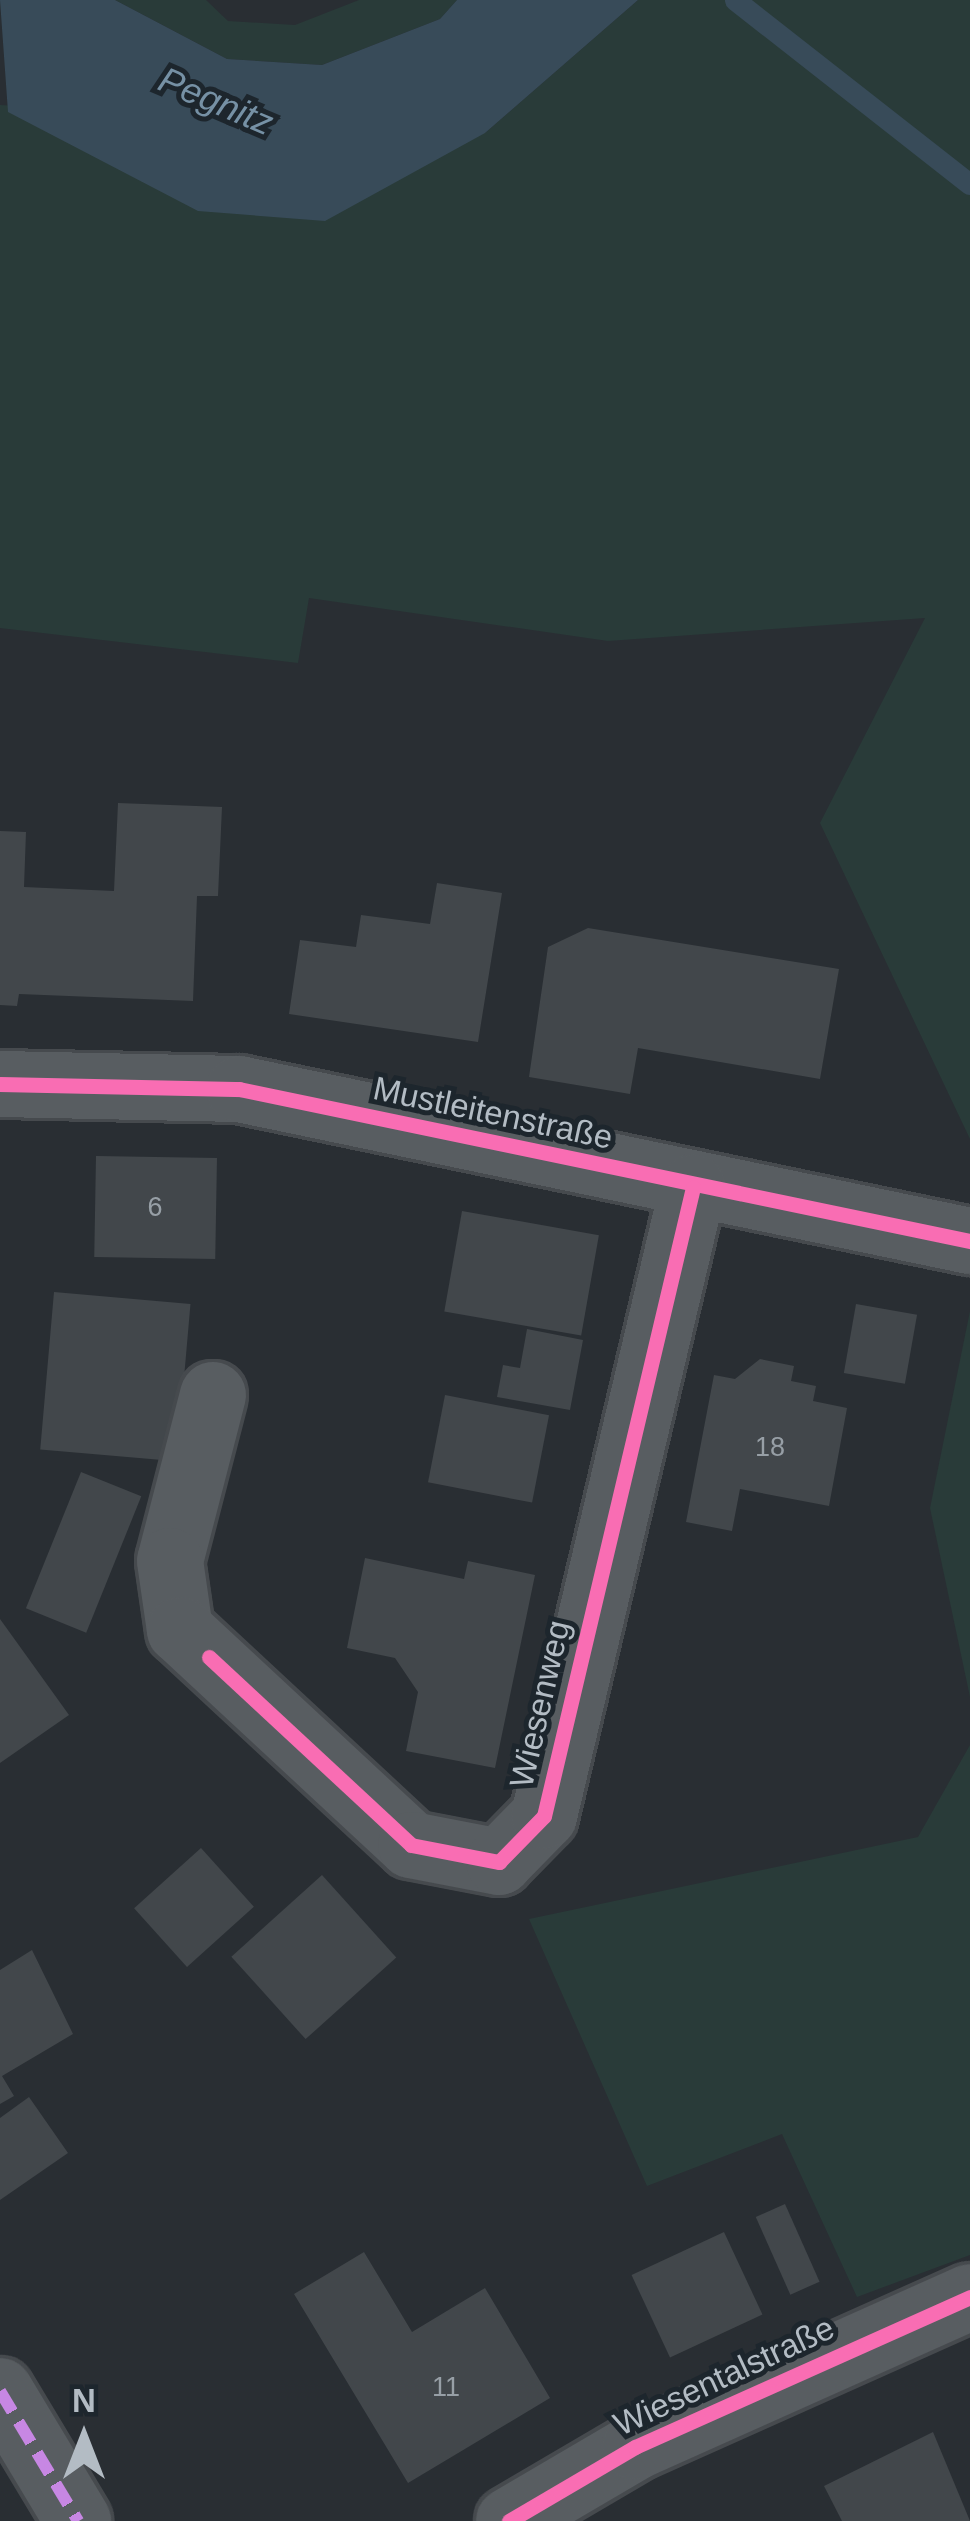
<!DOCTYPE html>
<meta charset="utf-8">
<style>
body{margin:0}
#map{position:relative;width:970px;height:2521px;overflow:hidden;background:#292e33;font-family:Helvetica,sans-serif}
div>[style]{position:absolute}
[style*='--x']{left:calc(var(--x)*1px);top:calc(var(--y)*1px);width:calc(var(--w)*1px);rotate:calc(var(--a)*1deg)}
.green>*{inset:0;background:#293b39}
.water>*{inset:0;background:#384b59}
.stream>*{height:21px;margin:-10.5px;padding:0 10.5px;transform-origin:10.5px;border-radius:10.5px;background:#384b59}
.building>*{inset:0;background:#42474b;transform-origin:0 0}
.roads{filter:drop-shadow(3px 0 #464a4e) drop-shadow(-3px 0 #464a4e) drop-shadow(0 3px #464a4e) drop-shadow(0 -3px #464a4e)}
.minor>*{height:66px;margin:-33px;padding:0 33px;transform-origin:33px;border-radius:33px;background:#585d61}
.quiet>*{height:12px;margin-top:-6px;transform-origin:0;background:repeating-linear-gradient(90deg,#c787e3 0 24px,transparent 0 36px)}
.cycleway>*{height:15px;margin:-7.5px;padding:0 7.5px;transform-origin:7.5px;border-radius:7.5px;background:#f96db3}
span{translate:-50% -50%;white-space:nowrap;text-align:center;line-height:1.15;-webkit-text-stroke:10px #1d262d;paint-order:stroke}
.number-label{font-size:27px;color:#979fa6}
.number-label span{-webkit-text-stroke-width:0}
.street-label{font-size:33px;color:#b3bcc4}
.water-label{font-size:36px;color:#7691a5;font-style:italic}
.north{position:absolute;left:24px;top:2377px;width:120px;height:120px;-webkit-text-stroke:9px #1d262d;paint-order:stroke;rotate:0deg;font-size:33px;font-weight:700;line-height:48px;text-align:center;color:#b3bcc4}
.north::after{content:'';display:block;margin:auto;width:42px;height:54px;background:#b3bcc4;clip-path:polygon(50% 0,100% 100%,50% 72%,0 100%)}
</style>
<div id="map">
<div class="green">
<i style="clip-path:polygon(115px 0,206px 0,228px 21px,295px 25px,359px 0,457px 0,440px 19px,322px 65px,227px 59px)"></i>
<i style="clip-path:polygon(638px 0,970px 0,970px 1139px,820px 823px,925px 618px,608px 641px,309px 598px,298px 663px,0 628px,0 105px,485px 133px)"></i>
<i style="clip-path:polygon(970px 1311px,970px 1697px,930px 1508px)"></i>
<i style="clip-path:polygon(970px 1745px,970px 2255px,857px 2297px,782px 2134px,647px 2186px,529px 1919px,918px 1837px)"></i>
</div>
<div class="water">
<i style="clip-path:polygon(0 0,115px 0,227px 59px,322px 65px,440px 19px,457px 0,638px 0,485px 133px,325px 221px,198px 211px,8px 112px)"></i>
</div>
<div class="stream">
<i style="--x:735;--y:0;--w:298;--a:38.1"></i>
</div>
<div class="building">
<i style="clip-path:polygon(118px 803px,222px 807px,218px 896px,197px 896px,193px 1001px,19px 994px,17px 1006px,0 1005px,0 831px,26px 832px,24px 887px,114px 891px)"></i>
<i style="clip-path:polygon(437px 883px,502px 893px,478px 1042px,289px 1014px,300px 940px,356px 947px,361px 915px,430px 924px)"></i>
<i style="clip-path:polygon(588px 928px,839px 969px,820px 1079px,638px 1048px,630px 1094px,529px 1077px,548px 947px)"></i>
<i style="left:96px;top:1156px;width:121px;height:101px;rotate:1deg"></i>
<i style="left:462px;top:1211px;width:139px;height:102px;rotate:10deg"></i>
<i style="left:54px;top:1292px;width:137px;height:158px;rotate:5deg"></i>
<i style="left:856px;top:1304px;width:62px;height:70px;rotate:10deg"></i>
<i style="clip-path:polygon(527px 1329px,583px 1340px,570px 1410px,497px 1397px,503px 1365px,520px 1368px)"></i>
<i style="clip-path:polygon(760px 1359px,794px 1366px,791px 1381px,816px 1386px,813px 1401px,847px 1408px,829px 1506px,740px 1489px,732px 1531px,686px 1522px,714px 1375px,735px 1379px)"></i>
<i style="left:445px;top:1395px;width:106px;height:89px;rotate:11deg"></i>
<i style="left:81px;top:1472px;width:65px;height:147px;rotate:22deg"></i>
<i style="clip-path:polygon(365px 1558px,464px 1579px,468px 1561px,535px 1575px,495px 1768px,406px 1751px,418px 1692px,395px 1658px,347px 1648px)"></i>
<i style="clip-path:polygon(0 1619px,69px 1715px,0 1763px)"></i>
<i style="left:201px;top:1848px;width:79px;height:90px;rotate:48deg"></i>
<i style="left:322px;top:1875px;width:111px;height:122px;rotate:48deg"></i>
<i style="clip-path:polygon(32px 1950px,73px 2034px,2px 2076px,14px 2096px,0 2104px,0 1970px)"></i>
<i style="clip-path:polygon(29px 2097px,68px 2153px,0 2200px,0 2118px)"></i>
<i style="left:785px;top:2204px;width:85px;height:32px;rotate:66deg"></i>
<i style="left:724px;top:2232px;width:91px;height:102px;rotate:65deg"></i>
<i style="clip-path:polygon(364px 2252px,412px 2332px,485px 2288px,550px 2398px,408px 2483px,294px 2294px)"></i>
<i style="clip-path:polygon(933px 2432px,970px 2521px,842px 2521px,824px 2486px)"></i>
</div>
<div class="roads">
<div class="minor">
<i style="--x:0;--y:1084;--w:239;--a:1.2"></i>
<i style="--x:239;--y:1089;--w:747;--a:11.75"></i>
<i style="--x:213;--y:1395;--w:171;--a:104.5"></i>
<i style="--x:170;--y:1561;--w:70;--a:81.8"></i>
<i style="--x:180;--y:1630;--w:316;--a:42.9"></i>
<i style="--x:411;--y:1845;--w:90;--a:10.9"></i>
<i style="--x:499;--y:1862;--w:64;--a:-45.6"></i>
<i style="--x:544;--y:1816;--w:646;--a:-76.67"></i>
<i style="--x:0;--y:2391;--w:152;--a:59"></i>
<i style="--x:509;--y:2521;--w:146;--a:-30.4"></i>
<i style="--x:635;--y:2447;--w:367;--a:-24.1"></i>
</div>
</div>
<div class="quiet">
<i style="--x:0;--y:2391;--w:152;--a:59"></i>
</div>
<div class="cycleway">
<i style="--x:0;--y:1084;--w:239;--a:1.2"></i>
<i style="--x:239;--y:1089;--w:747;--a:11.75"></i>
<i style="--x:209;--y:1657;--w:276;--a:42.9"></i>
<i style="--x:411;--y:1845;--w:90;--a:10.9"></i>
<i style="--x:499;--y:1862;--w:64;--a:-45.6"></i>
<i style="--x:544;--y:1816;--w:646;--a:-76.67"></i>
<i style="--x:509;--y:2521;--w:146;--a:-30.4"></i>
<i style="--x:635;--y:2447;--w:367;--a:-24.1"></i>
</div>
<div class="number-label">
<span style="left:155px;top:1208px">6</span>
<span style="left:770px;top:1448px">18</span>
<span style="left:446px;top:2388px">11</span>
</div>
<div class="street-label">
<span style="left:493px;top:1113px;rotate:12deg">Mustleitenstraße</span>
<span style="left:540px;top:1704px;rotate:-77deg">Wiesenweg</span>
<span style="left:724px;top:2376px;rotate:-25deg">Wiesentalstraße</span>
</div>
<div class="water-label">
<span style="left:216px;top:101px;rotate:23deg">Pegnitz</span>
</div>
<div class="north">N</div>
</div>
